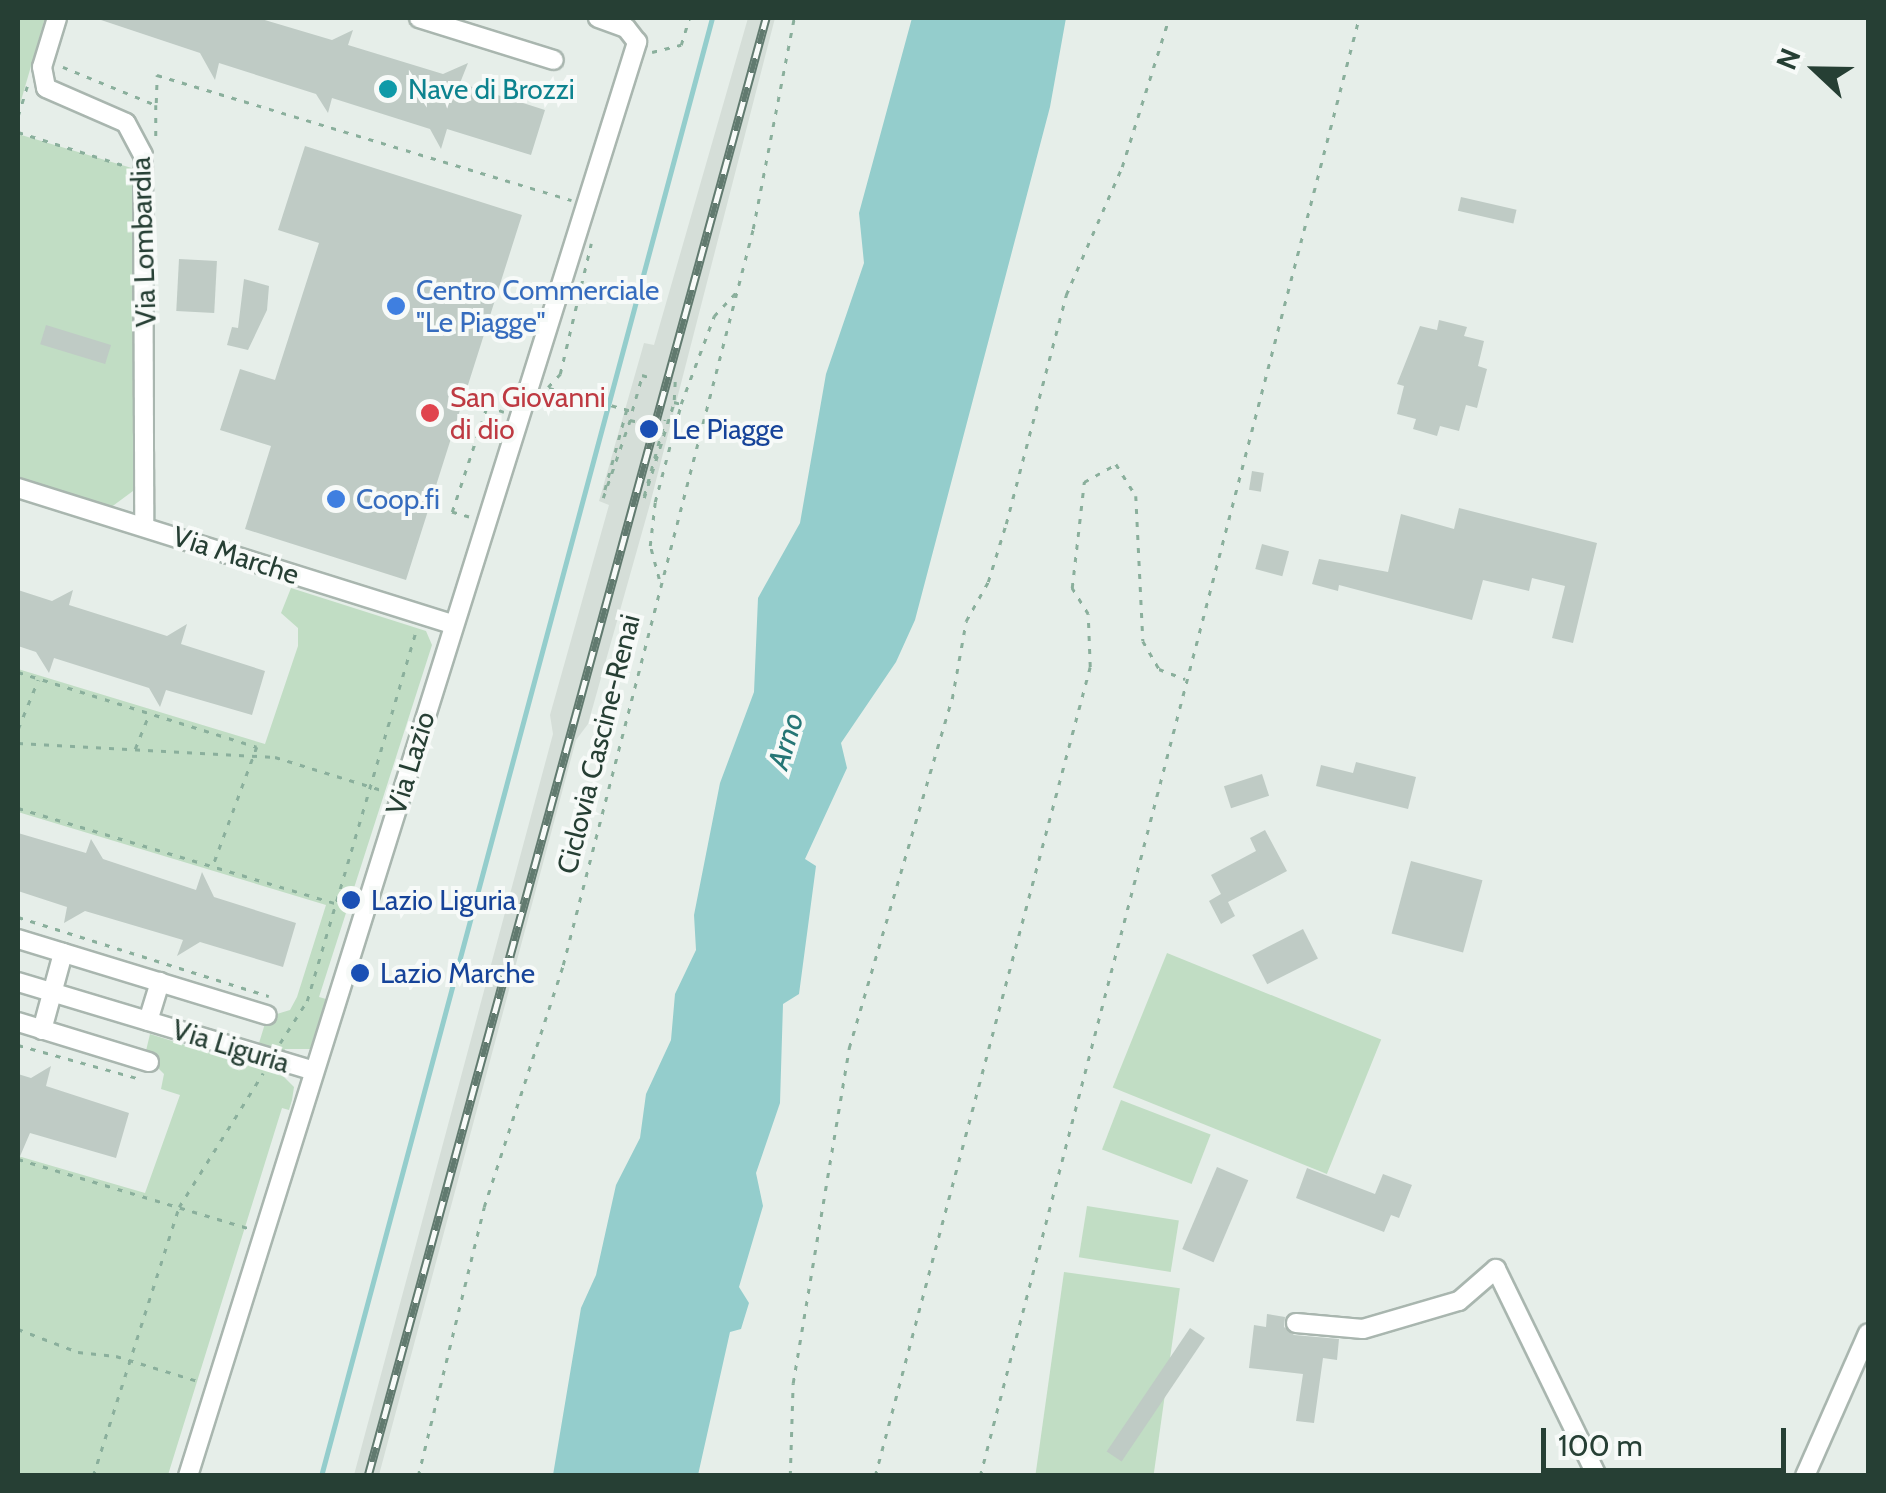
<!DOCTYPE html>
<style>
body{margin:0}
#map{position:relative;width:1886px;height:1493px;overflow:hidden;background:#e6eee9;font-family:Cabin,sans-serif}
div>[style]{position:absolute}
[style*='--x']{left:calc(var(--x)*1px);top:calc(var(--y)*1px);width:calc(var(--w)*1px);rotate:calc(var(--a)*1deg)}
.built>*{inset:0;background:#d5ded8}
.green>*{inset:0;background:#c1ddc4;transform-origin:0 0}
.water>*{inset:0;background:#94cdcc}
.stream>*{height:5px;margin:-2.5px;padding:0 2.5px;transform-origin:2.5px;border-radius:2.5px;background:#94cdcc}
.building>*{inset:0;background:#bfcbc5;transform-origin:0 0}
.path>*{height:2.5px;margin-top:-1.25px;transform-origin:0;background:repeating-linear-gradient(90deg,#8aaf9c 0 5px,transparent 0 13px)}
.roads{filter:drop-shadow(2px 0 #a9b6af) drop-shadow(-2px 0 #a9b6af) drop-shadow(0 2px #a9b6af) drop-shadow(0 -2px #a9b6af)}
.street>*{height:18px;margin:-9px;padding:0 9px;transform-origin:9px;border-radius:9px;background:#fff}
.rail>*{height:9px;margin-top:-4.5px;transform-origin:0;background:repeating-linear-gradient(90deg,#f7faf8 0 15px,#617a6f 0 30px);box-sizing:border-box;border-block:2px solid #617a6f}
.dots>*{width:28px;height:28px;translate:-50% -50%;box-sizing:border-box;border:5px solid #f7faf8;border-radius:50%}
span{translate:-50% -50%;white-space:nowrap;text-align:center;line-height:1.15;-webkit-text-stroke:8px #f7faf8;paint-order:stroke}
.culture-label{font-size:28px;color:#0d838f}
.left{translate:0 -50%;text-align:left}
.street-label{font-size:28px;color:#263f34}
.shop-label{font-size:28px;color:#366cbe}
.health-label{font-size:28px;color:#be3a42}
.transit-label{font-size:28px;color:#164399}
.water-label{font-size:30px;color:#257675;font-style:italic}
.frame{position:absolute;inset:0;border:20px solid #263f34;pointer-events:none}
.north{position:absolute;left:1766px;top:20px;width:100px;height:100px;-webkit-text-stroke:8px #f7faf8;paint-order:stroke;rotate:292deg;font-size:28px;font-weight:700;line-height:40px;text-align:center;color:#263f34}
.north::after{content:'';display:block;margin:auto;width:35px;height:45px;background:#263f34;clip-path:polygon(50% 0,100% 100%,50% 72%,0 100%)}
.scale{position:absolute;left:1541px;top:1428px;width:245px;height:45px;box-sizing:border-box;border:5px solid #263f34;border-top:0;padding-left:12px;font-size:30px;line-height:35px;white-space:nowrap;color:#263f34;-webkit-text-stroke:8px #f7faf8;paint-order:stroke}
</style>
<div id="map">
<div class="built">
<i style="clip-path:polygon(748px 18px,775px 18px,650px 504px,588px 724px,576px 740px,379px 1475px,354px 1475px,553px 734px,550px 715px,609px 505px,599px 501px,644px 343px,654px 345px)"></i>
</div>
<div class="green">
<i style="clip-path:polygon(18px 18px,45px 18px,18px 111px)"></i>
<i style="clip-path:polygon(18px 134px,135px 169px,133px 491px,110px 508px,18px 480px)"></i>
<i style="clip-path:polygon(291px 588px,426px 631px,432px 645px,319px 997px,326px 999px,310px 1049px,285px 1049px,278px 1071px,294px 1087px,292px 1100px,289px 1110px,282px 1108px,168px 1475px,18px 1475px,18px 1156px,145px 1193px,180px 1095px,161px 1089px,164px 1074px,145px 1055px,150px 1034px,252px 1066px,267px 1017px,290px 1010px,297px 997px,326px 905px,18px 812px,18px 669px,265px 744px,298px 646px,298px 628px,281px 613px)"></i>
<i style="left:1167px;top:953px;width:231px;height:145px;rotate:22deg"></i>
<i style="left:1121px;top:1100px;width:96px;height:53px;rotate:21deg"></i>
<i style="left:1087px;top:1206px;width:93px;height:52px;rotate:9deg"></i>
<i style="left:1064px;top:1272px;width:117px;height:205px;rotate:8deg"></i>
</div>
<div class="water">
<i style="clip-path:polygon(912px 18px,1066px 18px,1050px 107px,915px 620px,896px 662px,841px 743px,847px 768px,805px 859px,816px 866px,799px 994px,783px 1004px,780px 1103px,756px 1173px,763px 1206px,739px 1287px,749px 1303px,741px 1329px,730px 1332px,698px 1475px,553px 1475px,581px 1308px,596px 1275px,616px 1185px,640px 1138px,646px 1094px,671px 1040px,675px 994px,696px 950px,694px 915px,720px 783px,754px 692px,758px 598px,800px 523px,826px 374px,864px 263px,859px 213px)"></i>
</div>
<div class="stream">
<i style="--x:321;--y:1476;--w:1510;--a:-74.99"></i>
</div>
<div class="building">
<i style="clip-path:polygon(95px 18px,258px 18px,332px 40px,353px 30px,348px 45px,443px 74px,468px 63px,460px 83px,545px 110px,531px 155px,447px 129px,441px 149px,430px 129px,332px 98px,328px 113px,316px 94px,219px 63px,215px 80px,200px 53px)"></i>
<i style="clip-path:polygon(305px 146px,522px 215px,406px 580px,245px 529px,271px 446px,220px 430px,240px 369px,275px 380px,319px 243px,278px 230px)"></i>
<i style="left:1461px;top:197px;width:57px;height:14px;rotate:13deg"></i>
<i style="left:179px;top:259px;width:38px;height:52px;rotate:3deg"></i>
<i style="clip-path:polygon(244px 279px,269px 286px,267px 310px,248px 350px,227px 345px,232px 327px,238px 328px)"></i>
<i style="clip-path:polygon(1439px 320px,1467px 327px,1464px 336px,1484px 341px,1478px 366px,1487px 369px,1477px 408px,1466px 405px,1459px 431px,1440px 426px,1437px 436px,1413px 429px,1416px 419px,1397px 414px,1404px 386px,1397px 384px,1420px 326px,1437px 330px)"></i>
<i style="left:46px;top:325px;width:68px;height:20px;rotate:17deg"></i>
<i style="left:1252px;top:471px;width:12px;height:19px;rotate:9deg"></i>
<i style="clip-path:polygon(1459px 508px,1597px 543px,1573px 643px,1552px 638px,1565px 586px,1532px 578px,1529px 591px,1483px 580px,1472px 620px,1339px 585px,1338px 591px,1312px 584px,1319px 559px,1388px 572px,1401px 514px,1454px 529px)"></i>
<i style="left:1262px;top:544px;width:28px;height:26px;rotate:15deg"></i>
<i style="clip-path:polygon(18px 590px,52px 601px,73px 590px,69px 605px,167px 636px,187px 624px,181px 644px,265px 671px,252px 715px,166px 690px,160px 707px,149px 688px,54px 658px,49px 673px,36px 652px,18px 646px)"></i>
<i style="clip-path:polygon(1356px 762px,1416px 777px,1408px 809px,1316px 786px,1321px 765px,1353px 773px)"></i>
<i style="left:1262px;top:774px;width:23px;height:40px;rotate:72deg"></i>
<i style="clip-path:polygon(1265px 830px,1287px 871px,1228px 902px,1235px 916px,1221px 924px,1209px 901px,1221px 894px,1211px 875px,1256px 851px,1250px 838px)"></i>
<i style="clip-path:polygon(18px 833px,86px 853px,91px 839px,103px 859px,196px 890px,202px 872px,214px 897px,296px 923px,283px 967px,200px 942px,177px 956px,183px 940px,85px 911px,64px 923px,67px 907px,18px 891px)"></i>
<i style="left:1411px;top:861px;width:74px;height:75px;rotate:15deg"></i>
<i style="left:1303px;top:929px;width:33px;height:57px;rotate:63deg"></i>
<i style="clip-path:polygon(51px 1066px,46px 1086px,129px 1113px,116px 1158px,30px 1133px,18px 1161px,18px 1074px,31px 1078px)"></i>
<i style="left:1217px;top:1167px;width:34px;height:89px;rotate:23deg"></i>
<i style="clip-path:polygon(1307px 1168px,1375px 1194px,1383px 1174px,1412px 1185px,1399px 1218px,1391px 1215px,1384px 1232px,1296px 1198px)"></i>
<i style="clip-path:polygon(1267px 1314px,1285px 1317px,1284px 1327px,1294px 1335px,1339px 1339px,1337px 1360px,1323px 1358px,1314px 1423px,1296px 1421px,1303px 1374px,1249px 1368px,1254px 1325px,1266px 1327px)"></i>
<i style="left:1190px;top:1328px;width:18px;height:149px;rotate:34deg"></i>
</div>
<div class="path">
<i style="--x:652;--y:52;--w:30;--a:-14"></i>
<i style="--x:681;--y:45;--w:28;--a:-73"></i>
<i style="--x:63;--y:67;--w:100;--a:22.2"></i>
<i style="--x:156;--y:105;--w:35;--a:90"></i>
<i style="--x:156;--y:103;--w:28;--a:-88"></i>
<i style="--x:157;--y:75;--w:433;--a:16.8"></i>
<i style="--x:18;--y:116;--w:31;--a:-73"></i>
<i style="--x:18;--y:132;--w:113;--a:17.5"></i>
<i style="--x:548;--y:387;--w:18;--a:-47"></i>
<i style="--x:560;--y:374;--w:134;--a:-76.6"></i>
<i style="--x:549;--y:388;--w:86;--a:15.5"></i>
<i style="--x:632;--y:411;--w:37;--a:-74"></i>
<i style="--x:642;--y:375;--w:10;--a:17"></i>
<i style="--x:674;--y:400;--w:22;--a:-87"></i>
<i style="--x:627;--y:410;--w:91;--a:105.3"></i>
<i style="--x:603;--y:498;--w:83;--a:-70.9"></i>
<i style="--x:630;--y:420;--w:9;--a:13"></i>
<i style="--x:644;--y:496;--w:79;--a:-74.6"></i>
<i style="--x:644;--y:498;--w:101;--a:-72.6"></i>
<i style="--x:674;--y:402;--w:7;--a:16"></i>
<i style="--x:469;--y:517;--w:18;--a:-164"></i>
<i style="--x:452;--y:512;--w:112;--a:-71.7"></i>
<i style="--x:487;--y:406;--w:18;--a:19"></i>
<i style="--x:659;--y:579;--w:34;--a:-105"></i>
<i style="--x:650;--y:546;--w:44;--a:-83.5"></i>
<i style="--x:655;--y:502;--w:101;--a:-75.1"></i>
<i style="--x:681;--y:404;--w:94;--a:-69.4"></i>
<i style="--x:714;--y:316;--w:33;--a:-47"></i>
<i style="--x:18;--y:672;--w:250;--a:17.4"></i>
<i style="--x:257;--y:747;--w:127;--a:110.3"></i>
<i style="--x:18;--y:729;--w:53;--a:-67.8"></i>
<i style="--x:18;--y:743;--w:257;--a:3.1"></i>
<i style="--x:275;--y:757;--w:115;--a:17.2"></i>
<i style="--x:135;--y:749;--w:37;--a:-68"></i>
<i style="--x:18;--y:808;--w:331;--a:16.7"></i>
<i style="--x:18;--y:917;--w:263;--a:17.5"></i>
<i style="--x:280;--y:1043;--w:50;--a:-57.3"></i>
<i style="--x:307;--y:1001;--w:387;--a:-73.6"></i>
<i style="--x:18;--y:1045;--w:123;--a:15.5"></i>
<i style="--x:18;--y:1159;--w:240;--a:16.7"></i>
<i style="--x:18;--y:1329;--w:64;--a:21"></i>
<i style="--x:78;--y:1352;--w:38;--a:6"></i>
<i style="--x:116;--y:1356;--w:86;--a:17"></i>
<i style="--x:93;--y:1476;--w:282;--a:-72.3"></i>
<i style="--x:179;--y:1207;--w:158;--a:-57.9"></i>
<i style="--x:418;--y:1476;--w:277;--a:-76.2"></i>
<i style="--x:484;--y:1207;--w:255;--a:-71.9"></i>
<i style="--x:563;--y:965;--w:760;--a:-75.52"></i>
<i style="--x:753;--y:229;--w:215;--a:-79"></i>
<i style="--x:790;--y:1476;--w:93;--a:-88.2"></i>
<i style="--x:793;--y:1383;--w:340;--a:-80.5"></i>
<i style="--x:849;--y:1048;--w:364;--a:-73.6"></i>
<i style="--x:952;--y:699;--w:79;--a:-79.8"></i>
<i style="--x:966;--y:621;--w:45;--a:-60.6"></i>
<i style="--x:988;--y:582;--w:61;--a:-72.8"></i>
<i style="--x:1006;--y:524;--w:237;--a:-75.3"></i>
<i style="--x:1066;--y:295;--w:140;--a:-66.4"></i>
<i style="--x:1122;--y:167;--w:156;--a:-72.5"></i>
<i style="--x:875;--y:1476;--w:837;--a:-75.12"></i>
<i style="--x:1090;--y:667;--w:53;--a:-92.2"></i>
<i style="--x:1088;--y:614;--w:31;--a:-122"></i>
<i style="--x:1072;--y:588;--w:107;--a:-83.5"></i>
<i style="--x:1084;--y:482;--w:37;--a:-29"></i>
<i style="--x:1116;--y:464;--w:38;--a:58"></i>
<i style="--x:1136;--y:496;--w:145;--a:87.2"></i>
<i style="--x:1143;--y:641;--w:32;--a:60"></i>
<i style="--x:1159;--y:669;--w:28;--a:21"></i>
<i style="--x:980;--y:1476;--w:1506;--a:-75.43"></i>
</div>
<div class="roads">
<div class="street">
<i style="--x:57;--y:18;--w:51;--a:107"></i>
<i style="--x:42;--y:67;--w:21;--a:79"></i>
<i style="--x:46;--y:88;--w:87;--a:23.6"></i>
<i style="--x:126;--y:123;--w:36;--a:62"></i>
<i style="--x:143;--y:155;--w:371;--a:89.8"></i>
<i style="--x:419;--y:18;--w:141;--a:17.3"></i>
<i style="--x:18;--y:488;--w:456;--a:17.4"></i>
<i style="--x:18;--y:939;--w:260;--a:17"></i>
<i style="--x:18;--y:982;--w:309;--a:16.7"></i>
<i style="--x:148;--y:1021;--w:41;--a:-72.9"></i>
<i style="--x:18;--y:1022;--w:137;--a:17"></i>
<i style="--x:42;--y:1030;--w:80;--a:-74.7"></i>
<i style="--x:1296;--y:1323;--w:67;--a:5.1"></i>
<i style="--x:1363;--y:1329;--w:100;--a:-16.3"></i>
<i style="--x:1459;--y:1301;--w:49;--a:-40.9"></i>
<i style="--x:1496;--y:1269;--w:230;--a:64"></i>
<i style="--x:188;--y:1476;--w:1503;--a:-72.61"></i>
<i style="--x:637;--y:42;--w:18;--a:-128"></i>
<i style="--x:626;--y:28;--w:30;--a:-160"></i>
<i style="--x:1805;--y:1476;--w:156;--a:-66.2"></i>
</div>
</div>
<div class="rail">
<i style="--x:368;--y:1476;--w:1511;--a:-74.73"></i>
</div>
<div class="dots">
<i style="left:388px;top:89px;background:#0f9aa8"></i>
<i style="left:396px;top:306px;background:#3f7fe0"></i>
<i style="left:430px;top:413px;background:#e0444e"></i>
<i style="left:649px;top:429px;background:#1a4fb4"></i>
<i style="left:336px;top:499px;background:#3f7fe0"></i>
<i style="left:351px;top:900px;background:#1a4fb4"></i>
<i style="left:360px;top:973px;background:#1a4fb4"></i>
</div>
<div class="culture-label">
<span class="left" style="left:408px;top:89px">Nave di Brozzi</span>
</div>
<div class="street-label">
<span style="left:143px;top:242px;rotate:-92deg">Via Lombardia</span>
<span style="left:236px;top:555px;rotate:18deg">Via Marche</span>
<span style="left:598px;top:744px;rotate:-76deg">Ciclovia Cascine-Renai</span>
<span style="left:410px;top:763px;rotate:-73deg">Via Lazio</span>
<span style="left:231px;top:1046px;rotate:17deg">Via Liguria</span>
</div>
<div class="shop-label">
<span class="left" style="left:416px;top:306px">Centro Commerciale<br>"Le Piagge"</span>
<span class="left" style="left:356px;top:499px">Coop.fi</span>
</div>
<div class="health-label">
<span class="left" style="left:450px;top:413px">San Giovanni<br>di dio</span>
</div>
<div class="transit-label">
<span class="left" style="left:672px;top:429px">Le Piagge</span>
<span class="left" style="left:371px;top:900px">Lazio Liguria</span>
<span class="left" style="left:380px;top:973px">Lazio Marche</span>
</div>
<div class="water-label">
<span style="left:786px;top:741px;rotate:-73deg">Arno</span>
</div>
<div class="frame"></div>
<div class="north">N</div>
<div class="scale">100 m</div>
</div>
